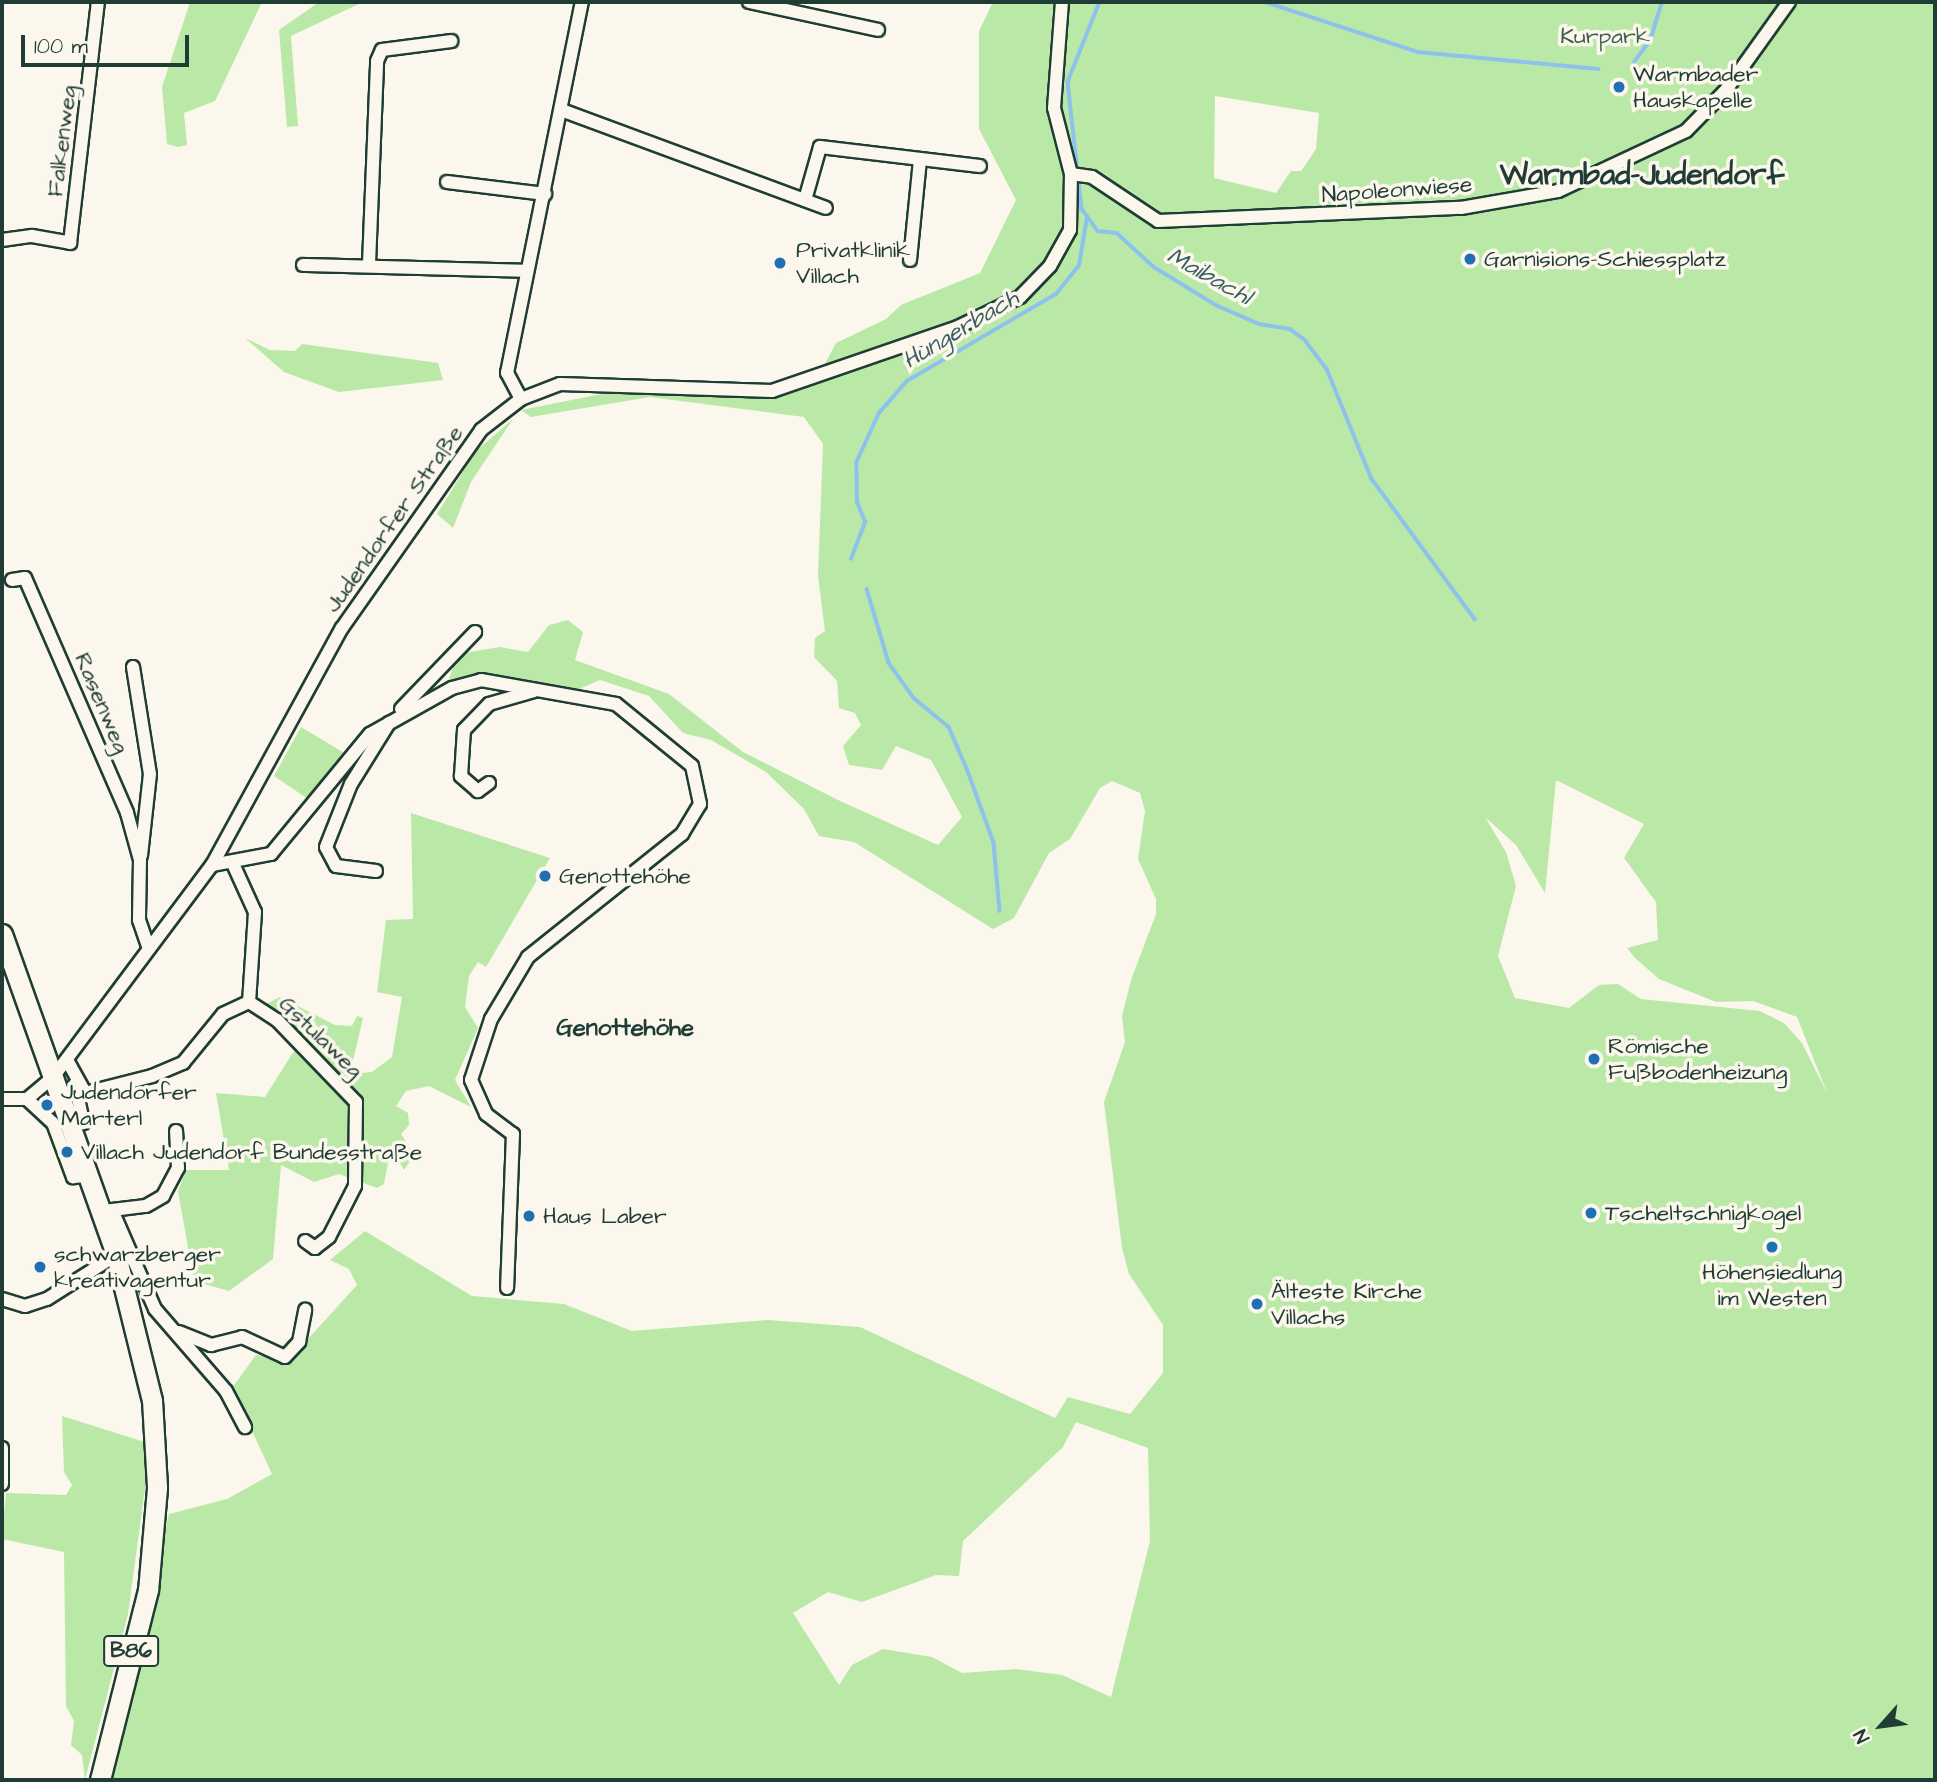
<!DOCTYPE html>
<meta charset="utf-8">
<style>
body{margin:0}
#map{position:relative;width:1937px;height:1782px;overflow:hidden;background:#fbf7ec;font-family:"Architects Daughter",sans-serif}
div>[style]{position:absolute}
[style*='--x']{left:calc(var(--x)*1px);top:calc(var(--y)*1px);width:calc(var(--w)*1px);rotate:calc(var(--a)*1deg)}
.green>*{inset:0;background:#bae9a7}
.stream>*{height:3.5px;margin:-1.75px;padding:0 1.75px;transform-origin:1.75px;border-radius:1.75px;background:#8ec1eb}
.roads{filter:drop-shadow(2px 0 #1f3d34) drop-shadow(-2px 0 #1f3d34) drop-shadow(0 2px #1f3d34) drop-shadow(0 -2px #1f3d34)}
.street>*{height:12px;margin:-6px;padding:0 6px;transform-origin:6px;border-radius:6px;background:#fbf7ec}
.primary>*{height:19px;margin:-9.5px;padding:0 9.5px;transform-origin:9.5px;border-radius:9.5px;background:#fbf7ec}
.dots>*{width:19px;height:19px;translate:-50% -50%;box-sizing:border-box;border:4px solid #fbf7ec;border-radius:50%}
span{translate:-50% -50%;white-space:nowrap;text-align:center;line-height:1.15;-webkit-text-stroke:7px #fbf7ec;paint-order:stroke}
.shield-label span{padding:2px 5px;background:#fbf7ec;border:2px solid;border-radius:5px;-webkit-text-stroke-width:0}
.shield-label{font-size:21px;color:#1f3d34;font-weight:700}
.park-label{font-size:23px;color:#3e5f4b}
.poi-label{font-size:23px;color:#1f3d34}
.left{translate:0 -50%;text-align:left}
.street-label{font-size:23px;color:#1f3d34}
.water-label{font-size:24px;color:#3b5e62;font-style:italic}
.neighbourhood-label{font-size:24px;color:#1f3d34;font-weight:700}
.district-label{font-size:30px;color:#1f3d34;font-weight:700}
.frame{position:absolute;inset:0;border:4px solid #1f3d34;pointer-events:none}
.north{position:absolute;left:1846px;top:1691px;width:70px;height:70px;-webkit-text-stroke:5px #fbf7ec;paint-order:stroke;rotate:242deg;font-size:19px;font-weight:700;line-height:28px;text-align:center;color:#1f3d34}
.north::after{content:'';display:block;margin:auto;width:24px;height:32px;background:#1f3d34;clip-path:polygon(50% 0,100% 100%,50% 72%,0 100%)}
.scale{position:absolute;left:21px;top:35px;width:168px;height:32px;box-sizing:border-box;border:4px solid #1f3d34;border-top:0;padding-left:9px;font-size:21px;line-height:24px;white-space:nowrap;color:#1f3d34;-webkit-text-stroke:5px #fbf7ec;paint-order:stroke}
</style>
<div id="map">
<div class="green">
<i style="clip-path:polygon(190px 2px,262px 2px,215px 101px,184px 113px,187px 145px,178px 147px,167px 144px,162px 87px)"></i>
<i style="clip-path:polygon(319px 2px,363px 2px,291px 36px,298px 126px,287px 127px,279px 30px)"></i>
<i style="clip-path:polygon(evenodd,993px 2px,1935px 2px,1935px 1780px,108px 1780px,169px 1514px,227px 1499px,272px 1474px,232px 1388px,256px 1355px,288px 1361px,357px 1285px,349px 1269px,330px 1260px,365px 1231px,472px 1296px,564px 1304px,632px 1331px,768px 1320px,860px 1327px,1055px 1418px,1068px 1397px,1130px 1414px,1163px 1373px,1163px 1325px,1129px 1274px,1122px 1248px,1104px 1102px,1125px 1042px,1122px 1016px,1131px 980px,1156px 914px,1156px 899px,1138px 859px,1145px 811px,1140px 793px,1112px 781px,1100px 788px,1070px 839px,1049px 853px,1014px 918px,993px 929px,854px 842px,819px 836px,804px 809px,766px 772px,711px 740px,683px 733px,649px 696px,600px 680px,577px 690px,488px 676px,448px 681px,458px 654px,500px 647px,528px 652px,549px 625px,568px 620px,583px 632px,575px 660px,669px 694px,743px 752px,838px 800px,938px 845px,962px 817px,931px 760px,896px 746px,882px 770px,849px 765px,843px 746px,861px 725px,855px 713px,839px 708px,837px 681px,814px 657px,815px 638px,825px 631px,818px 576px,823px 444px,804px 417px,650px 397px,531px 417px,521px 410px,627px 389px,780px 390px,822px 369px,836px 343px,886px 319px,901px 305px,980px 273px,1016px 200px,979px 129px,979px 31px,993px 2px,1051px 51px,1059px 53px,1058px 106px,1074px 167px,1065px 183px,1052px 111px,1051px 51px,993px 2px,1215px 96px,1319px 113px,1316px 149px,1301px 171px,1291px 171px,1276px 193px,1214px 178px,1215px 96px,993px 2px,1556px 780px,1644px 824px,1624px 858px,1656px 902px,1658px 940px,1627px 948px,1635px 958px,1659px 979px,1716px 1002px,1753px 1001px,1797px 1017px,1827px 1093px,1802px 1043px,1784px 1023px,1760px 1011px,1641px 999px,1618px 984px,1599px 985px,1569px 1008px,1515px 998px,1498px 956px,1516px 886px,1506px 852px,1485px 817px,1516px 845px,1545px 893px,1556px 780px,993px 2px,1076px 1422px,1148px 1448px,1150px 1541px,1111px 1697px,1062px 1675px,1016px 1669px,962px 1673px,932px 1657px,883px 1649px,852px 1665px,839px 1685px,793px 1613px,828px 1592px,862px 1602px,936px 1575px,959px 1576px,963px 1541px,1063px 1447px,1076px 1422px)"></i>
<i style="clip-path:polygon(245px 338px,270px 350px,295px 351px,302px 344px,438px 363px,443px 380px,339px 392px,284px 372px)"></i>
<i style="clip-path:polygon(513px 419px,471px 482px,453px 528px,437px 514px,476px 451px)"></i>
<i style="clip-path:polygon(301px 727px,346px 754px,308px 799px,274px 776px)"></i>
<i style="clip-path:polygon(411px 813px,550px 858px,486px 967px,478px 962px,469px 976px,465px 1007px,478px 1028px,455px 1080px,471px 1107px,429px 1086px,406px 1091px,396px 1106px,408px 1113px,409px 1125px,401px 1134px,414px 1155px,404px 1170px,391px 1147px,384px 1184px,377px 1188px,339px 1174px,314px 1182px,281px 1165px,273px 1259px,229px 1291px,194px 1281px,178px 1191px,186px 1170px,229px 1170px,216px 1093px,265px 1097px,294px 1051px,317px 1069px,264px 1005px,280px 997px,335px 1025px,352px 1026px,357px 1016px,363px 1018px,350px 1074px,372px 1072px,392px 1057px,402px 997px,377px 992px,386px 920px,413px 919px)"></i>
<i style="clip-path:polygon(62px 1416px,151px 1444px,128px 1614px,85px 1780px,82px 1755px,71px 1745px,74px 1721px,66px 1706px,64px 1552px,2px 1539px,6px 1493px,66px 1495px,72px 1485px,64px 1472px)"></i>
</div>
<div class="stream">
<i style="--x:1100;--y:2;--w:86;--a:111.8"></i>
<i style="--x:1068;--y:82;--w:128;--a:83.7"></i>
<i style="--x:1082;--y:209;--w:27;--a:54"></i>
<i style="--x:1098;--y:231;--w:19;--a:6"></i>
<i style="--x:1117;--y:233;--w:50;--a:42.6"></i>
<i style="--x:1154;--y:267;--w:73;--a:31.5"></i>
<i style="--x:1216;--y:305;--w:47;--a:23.8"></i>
<i style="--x:1259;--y:324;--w:31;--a:9"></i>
<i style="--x:1290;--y:329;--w:19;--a:36"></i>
<i style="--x:1305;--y:340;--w:36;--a:53"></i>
<i style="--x:1327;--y:369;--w:119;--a:67.8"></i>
<i style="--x:1372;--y:479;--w:174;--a:53.7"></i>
<i style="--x:1265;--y:2;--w:161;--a:18.1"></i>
<i style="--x:1418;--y:52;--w:181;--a:5.4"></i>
<i style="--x:1634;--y:62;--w:26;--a:-53"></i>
<i style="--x:1650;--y:41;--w:41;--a:-72.9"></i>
<i style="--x:851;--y:559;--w:40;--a:-69"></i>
<i style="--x:865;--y:522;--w:22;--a:-112"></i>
<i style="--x:857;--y:502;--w:39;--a:-91"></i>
<i style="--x:856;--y:463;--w:55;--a:-65.3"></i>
<i style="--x:879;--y:413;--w:43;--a:-48.8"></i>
<i style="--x:907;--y:381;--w:173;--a:-30.3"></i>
<i style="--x:1056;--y:294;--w:36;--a:-51"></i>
<i style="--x:1079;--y:266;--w:50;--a:-80.7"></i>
<i style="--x:867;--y:589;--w:77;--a:73.4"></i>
<i style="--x:889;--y:663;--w:43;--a:54.5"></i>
<i style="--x:914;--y:698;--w:45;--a:39.6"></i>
<i style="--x:949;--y:727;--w:48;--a:66.6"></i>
<i style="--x:968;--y:771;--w:77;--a:70.1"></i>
<i style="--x:994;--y:843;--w:68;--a:85"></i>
</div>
<div class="roads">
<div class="street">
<i style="--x:749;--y:2;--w:132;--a:12.2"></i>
<i style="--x:564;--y:111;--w:279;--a:20.3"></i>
<i style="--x:1071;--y:174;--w:21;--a:8"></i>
<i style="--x:1092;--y:177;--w:79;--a:33.7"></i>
<i style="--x:1158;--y:221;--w:303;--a:-2.5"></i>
<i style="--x:1461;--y:208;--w:98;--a:-9.9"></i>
<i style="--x:1558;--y:191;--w:141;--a:-25.1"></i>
<i style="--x:1686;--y:131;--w:57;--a:-45.7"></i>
<i style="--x:1726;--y:90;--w:108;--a:-54.4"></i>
<i style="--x:447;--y:182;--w:99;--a:7"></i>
<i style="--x:805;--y:200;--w:55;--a:-74.2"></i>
<i style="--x:820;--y:147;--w:161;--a:6.8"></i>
<i style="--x:2;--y:240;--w:30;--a:-8"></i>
<i style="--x:32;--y:236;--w:39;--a:10"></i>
<i style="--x:70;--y:243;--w:243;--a:-83.4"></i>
<i style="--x:910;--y:260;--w:101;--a:-84.3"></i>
<i style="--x:369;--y:264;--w:203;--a:-87.7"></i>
<i style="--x:377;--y:61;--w:12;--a:-66"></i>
<i style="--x:382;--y:50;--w:70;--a:-7.4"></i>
<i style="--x:303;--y:265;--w:224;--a:1.5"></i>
<i style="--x:521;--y:399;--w:30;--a:-118"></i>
<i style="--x:507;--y:373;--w:379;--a:-78.6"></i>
<i style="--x:12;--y:580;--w:13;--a:-9"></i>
<i style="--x:25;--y:578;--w:256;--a:66.5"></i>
<i style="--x:127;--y:813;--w:49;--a:74.5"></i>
<i style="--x:140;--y:860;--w:60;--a:91"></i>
<i style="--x:139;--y:920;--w:28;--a:71"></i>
<i style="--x:133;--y:667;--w:108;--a:81"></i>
<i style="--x:150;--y:774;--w:82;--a:96.3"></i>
<i style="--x:401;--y:709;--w:107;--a:-46.1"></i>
<i style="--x:489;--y:783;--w:14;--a:144"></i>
<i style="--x:478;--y:791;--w:23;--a:-139"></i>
<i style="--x:461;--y:776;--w:46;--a:-86.3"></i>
<i style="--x:464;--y:730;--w:36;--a:-46"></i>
<i style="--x:489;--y:704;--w:47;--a:-16.1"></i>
<i style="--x:212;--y:865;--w:60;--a:-10.6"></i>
<i style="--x:271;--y:854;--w:156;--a:-50.5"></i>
<i style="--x:370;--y:734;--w:94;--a:-29.3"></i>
<i style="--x:452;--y:688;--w:30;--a:-15"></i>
<i style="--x:481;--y:680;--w:137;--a:10.1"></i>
<i style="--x:616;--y:704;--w:98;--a:39.2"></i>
<i style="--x:692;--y:766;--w:39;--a:78"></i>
<i style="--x:700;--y:804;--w:35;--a:121"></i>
<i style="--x:682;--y:834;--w:197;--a:141.4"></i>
<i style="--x:528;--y:957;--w:72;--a:120.8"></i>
<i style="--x:491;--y:1019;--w:64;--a:108.2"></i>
<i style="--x:471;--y:1080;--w:37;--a:66"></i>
<i style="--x:486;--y:1114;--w:34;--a:37"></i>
<i style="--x:513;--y:1134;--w:154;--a:92.2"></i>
<i style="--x:234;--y:866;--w:51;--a:65.5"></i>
<i style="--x:255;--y:912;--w:90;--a:93.8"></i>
<i style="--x:376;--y:871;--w:40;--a:-172.9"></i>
<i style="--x:336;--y:866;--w:21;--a:-118"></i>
<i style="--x:326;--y:847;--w:68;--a:-68.4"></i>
<i style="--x:351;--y:784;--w:72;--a:-58.1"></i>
<i style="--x:249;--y:1002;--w:33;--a:33"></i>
<i style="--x:277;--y:1020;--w:114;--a:46.1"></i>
<i style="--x:356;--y:1102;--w:84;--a:90.7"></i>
<i style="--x:355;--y:1186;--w:57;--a:117"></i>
<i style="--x:329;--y:1237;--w:18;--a:142"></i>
<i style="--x:315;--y:1248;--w:12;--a:-145"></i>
<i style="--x:67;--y:1060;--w:38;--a:61"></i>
<i style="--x:85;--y:1093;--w:69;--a:-14.2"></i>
<i style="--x:152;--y:1076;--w:34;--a:-23"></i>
<i style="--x:183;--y:1063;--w:63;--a:-50.8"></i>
<i style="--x:223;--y:1014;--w:29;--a:-25"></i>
<i style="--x:75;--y:1084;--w:40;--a:78"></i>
<i style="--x:2;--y:1099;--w:25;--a:0"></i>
<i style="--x:27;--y:1099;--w:35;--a:-40"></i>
<i style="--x:54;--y:1076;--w:264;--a:-53.2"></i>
<i style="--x:212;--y:865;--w:270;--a:-61.3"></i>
<i style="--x:342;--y:628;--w:242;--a:-54.9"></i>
<i style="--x:481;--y:430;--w:51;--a:-37.8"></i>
<i style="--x:521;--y:399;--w:42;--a:-21"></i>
<i style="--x:560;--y:384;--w:212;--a:1.9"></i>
<i style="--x:772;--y:391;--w:197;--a:-19"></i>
<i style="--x:958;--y:327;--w:69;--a:-25.8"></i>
<i style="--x:1020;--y:297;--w:43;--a:-45.9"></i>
<i style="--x:1050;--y:266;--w:41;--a:-60.9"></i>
<i style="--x:1070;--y:230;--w:56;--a:-89"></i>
<i style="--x:1071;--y:174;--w:68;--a:-104.4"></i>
<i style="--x:1054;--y:108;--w:106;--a:-85.7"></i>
<i style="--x:27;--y:1099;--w:35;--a:43"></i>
<i style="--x:53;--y:1123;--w:58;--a:69.7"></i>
<i style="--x:73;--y:1177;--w:16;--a:-4"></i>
<i style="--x:112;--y:1210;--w:34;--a:-7"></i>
<i style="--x:146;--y:1206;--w:20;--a:-30"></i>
<i style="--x:163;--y:1196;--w:32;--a:-62"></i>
<i style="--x:178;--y:1168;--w:37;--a:-93"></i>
<i style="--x:101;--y:1212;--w:11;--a:-10"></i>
<i style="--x:112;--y:1210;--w:108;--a:66.5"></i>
<i style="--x:155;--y:1309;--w:108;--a:49.1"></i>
<i style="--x:226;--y:1391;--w:41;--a:62.2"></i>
<i style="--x:2;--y:1299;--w:24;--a:17"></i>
<i style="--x:25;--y:1306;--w:23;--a:-18"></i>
<i style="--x:47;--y:1299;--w:82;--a:-32.5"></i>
<i style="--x:179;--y:1332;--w:35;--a:22"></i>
<i style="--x:211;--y:1345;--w:32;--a:-14"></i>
<i style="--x:242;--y:1337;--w:47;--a:24.9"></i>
<i style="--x:285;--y:1357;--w:21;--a:-47"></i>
<i style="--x:299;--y:1342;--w:33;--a:-79"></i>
<i style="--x:2;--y:1448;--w:36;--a:90"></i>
</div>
<div class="primary">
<i style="--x:2;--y:934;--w:341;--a:70.4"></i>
<i style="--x:116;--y:1255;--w:149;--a:76.1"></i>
<i style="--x:152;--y:1400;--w:88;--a:86.7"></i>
<i style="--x:157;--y:1488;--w:102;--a:95"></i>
<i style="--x:148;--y:1590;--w:196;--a:104.2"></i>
</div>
</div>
<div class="dots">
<i style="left:1619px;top:87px;background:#1f6fb2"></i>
<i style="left:1470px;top:259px;background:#1f6fb2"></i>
<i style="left:780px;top:263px;background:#1f6fb2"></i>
<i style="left:545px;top:876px;background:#1f6fb2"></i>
<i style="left:1594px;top:1059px;background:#1f6fb2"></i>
<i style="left:47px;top:1105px;background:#1f6fb2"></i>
<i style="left:67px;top:1152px;background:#1f6fb2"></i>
<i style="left:1591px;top:1213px;background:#1f6fb2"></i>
<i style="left:529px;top:1216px;background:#1f6fb2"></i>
<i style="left:1772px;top:1247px;background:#1f6fb2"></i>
<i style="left:40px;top:1267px;background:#1f6fb2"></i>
<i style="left:1257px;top:1304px;background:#1f6fb2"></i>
</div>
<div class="shield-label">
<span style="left:131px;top:1651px">B86</span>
</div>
<div class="park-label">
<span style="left:1605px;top:36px">Kurpark</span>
</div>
<div class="poi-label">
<span class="left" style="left:1633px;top:87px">Warmbader<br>Hauskapelle</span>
<span class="left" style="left:796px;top:263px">Privatklinik<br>Villach</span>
<span class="left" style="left:1484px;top:259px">Garnisions-Schiessplatz</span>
<span class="left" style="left:559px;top:876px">Genottehöhe</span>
<span class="left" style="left:1608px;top:1059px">Römische<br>Fußbodenheizung</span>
<span class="left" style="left:61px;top:1105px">Judendorfer<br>Marterl</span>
<span class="left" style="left:81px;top:1152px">Villach Judendorf Bundesstraße</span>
<span class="left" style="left:1605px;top:1213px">Tscheltschnigkogel</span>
<span class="left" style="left:543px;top:1216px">Haus Laber</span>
<span class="left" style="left:54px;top:1267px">schwarzberger<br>kreativagentur</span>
<span style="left:1772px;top:1285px">Höhensiedlung<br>im Westen</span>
<span class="left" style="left:1271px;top:1304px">Älteste Kirche<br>Villachs</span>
</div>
<div class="street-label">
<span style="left:62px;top:141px;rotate:-83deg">Falkenweg</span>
<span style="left:1397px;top:190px;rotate:-4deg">Napoleonwiese</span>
<span style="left:394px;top:519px;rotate:-55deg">Judendorfer Straße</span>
<span style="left:102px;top:703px;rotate:67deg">Rasenweg</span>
<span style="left:321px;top:1037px;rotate:44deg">Gstulaweg</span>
</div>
<div class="water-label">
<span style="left:1209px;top:277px;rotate:29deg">Maibachl</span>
<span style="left:961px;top:330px;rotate:-31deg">Hungerbach</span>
</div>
<div class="neighbourhood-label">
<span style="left:625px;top:1029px">Genottehöhe</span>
</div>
<div class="district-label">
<span style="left:1642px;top:175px">Warmbad-Judendorf</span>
</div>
<div class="frame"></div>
<div class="north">N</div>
<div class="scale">100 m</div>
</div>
